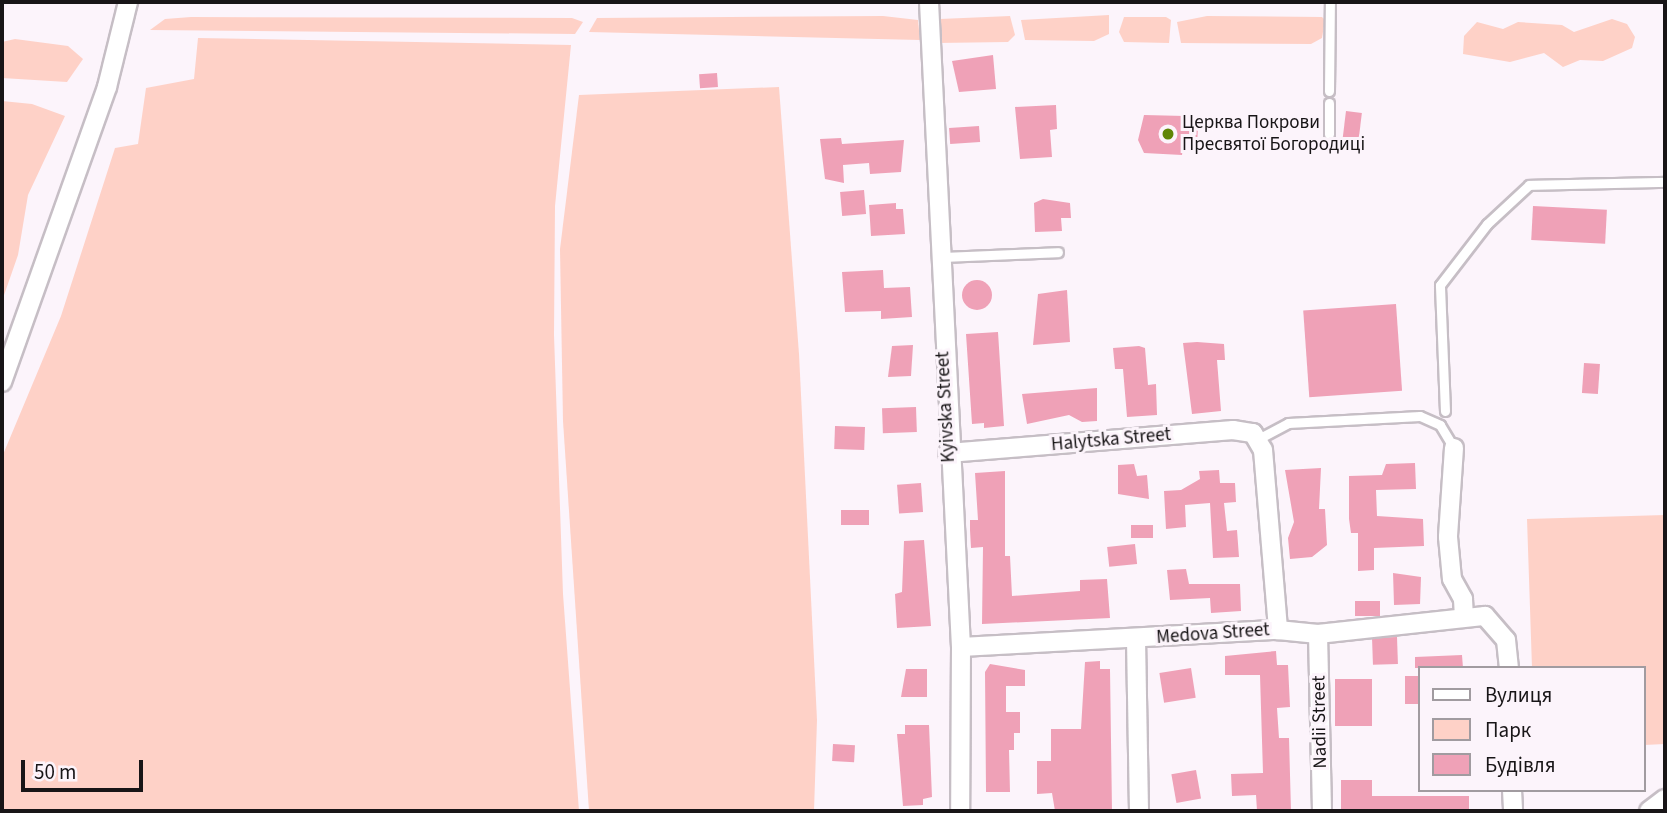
<!DOCTYPE html>
<meta charset="utf-8">
<style>
body{margin:0}
#map{position:relative;width:1667px;height:813px;overflow:hidden;background:#fcf4fb;font-family:"Source Sans 3",sans-serif}
div>[style]{position:absolute}
[style*='--x']{left:calc(var(--x)*1px);top:calc(var(--y)*1px);width:calc(var(--w)*1px);rotate:calc(var(--a)*1deg)}
.green>*{inset:0;background:#fed1c7}
.building>*{inset:0;background:#efa1b7;transform-origin:0 0}
.round{border-radius:50%}
.roads{filter:drop-shadow(2px 0 #c6bec5) drop-shadow(-2px 0 #c6bec5) drop-shadow(0 2px #c6bec5) drop-shadow(0 -2px #c6bec5)}
.lane>*{height:9px;margin:-4.5px;padding:0 4.5px;transform-origin:4.5px;border-radius:4.5px;background:#fff}
.street>*{height:18px;margin:-9px;padding:0 9px;transform-origin:9px;border-radius:9px;background:#fff}
.dots>*{width:19px;height:19px;translate:-50% -50%;box-sizing:border-box;border:4px solid #fcf4fb;border-radius:50%}
span{translate:-50% -50%;white-space:nowrap;text-align:center;line-height:1.15;-webkit-text-stroke:6px #fcf4fb;paint-order:stroke}
.poi-label{font-size:19px;color:#181517}
.left{translate:0 -50%;text-align:left}
.street-label{font-size:19px;color:#181517}
.frame{position:absolute;inset:0;border:4px solid #181517;pointer-events:none}
.legend{position:absolute;left:1418px;top:666px;width:228px;height:126px;box-sizing:border-box;background:#fcf4fb;border:2px solid #a19ba0;margin:0;padding:9px 12px;list-style:none;font-size:21px;color:#181517}
.legend li{display:flex;align-items:center;gap:14px;height:35px}
.legend b{width:35px;border:2px solid #a19ba0}
.scale{position:absolute;left:21px;top:760px;width:122px;height:32px;box-sizing:border-box;border:4px solid #181517;border-top:0;padding-left:9px;font-size:21px;line-height:24px;white-space:nowrap;color:#181517;-webkit-text-stroke:5px #fcf4fb;paint-order:stroke}
</style>
<div id="map">
<div class="green">
<i style="clip-path:polygon(1109px 15px,1109px 34px,1094px 41px,1025px 40px,1021px 20px)"></i>
<i style="clip-path:polygon(883px 16px,918px 20px,920px 40px,589px 32px,597px 18px)"></i>
<i style="clip-path:polygon(1010px 16px,1015px 35px,1008px 42px,937px 43px,940px 19px)"></i>
<i style="clip-path:polygon(1207px 16px,1322px 17px,1325px 20px,1322px 38px,1311px 44px,1181px 43px,1177px 22px)"></i>
<i style="clip-path:polygon(191px 17px,572px 18px,583px 22px,575px 34px,150px 30px,165px 19px)"></i>
<i style="clip-path:polygon(1124px 17px,1166px 17px,1171px 20px,1169px 43px,1124px 42px,1119px 32px)"></i>
<i style="clip-path:polygon(1612px 19px,1627px 24px,1635px 37px,1632px 48px,1603px 61px,1580px 60px,1563px 67px,1544px 53px,1510px 62px,1463px 54px,1464px 36px,1477px 22px,1503px 29px,1518px 22px,1562px 25px,1574px 32px)"></i>
<i style="clip-path:polygon(198px 38px,571px 45px,555px 206px,554px 335px,563px 594px,579px 811px,2px 811px,2px 457px,61px 316px,115px 148px,138px 144px,146px 88px,194px 79px)"></i>
<i style="clip-path:polygon(15px 39px,68px 46px,83px 59px,67px 82px,2px 78px,2px 42px)"></i>
<i style="clip-path:polygon(779px 87px,799px 354px,817px 720px,814px 811px,589px 811px,563px 421px,560px 249px,579px 95px)"></i>
<i style="clip-path:polygon(2px 101px,32px 104px,65px 116px,28px 195px,18px 255px,2px 301px)"></i>
<i style="clip-path:polygon(1665px 515px,1665px 744px,1644px 745px,1644px 668px,1532px 668px,1527px 519px)"></i>
</div>
<div class="building">
<i style="clip-path:polygon(993px 55px,996px 89px,959px 92px,952px 61px)"></i>
<i style="left:717px;top:73px;width:14px;height:18px;rotate:86deg"></i>
<i style="clip-path:polygon(1056px 105px,1057px 129px,1050px 130px,1052px 157px,1020px 159px,1015px 107px)"></i>
<i style="left:1346px;top:111px;width:16px;height:35px;rotate:7deg"></i>
<i style="clip-path:polygon(1144px 115px,1185px 116px,1184px 126px,1198px 126px,1197px 148px,1183px 147px,1182px 155px,1144px 153px,1138px 140px)"></i>
<i style="left:979px;top:126px;width:16px;height:30px;rotate:86deg"></i>
<i style="clip-path:polygon(841px 138px,842px 144px,904px 140px,901px 172px,870px 174px,869px 163px,843px 165px,844px 183px,825px 179px,820px 139px)"></i>
<i style="left:864px;top:190px;width:24px;height:24px;rotate:85deg"></i>
<i style="clip-path:polygon(1043px 199px,1070px 203px,1071px 218px,1061px 218px,1062px 231px,1035px 232px,1034px 203px)"></i>
<i style="clip-path:polygon(896px 203px,896px 209px,903px 209px,905px 234px,871px 236px,869px 205px)"></i>
<i style="left:1533px;top:206px;width:74px;height:34px;rotate:3deg"></i>
<i style="clip-path:polygon(883px 270px,884px 288px,910px 287px,912px 317px,881px 319px,881px 311px,845px 312px,842px 272px)"></i>
<i class="round" style="left:962px;top:280px;width:30px;height:30px"></i>
<i style="clip-path:polygon(1067px 290px,1070px 342px,1033px 345px,1038px 294px)"></i>
<i style="left:1396px;top:304px;width:87px;height:93px;rotate:86deg"></i>
<i style="clip-path:polygon(998px 332px,1004px 426px,984px 428px,984px 423px,972px 424px,966px 334px)"></i>
<i style="clip-path:polygon(1197px 342px,1224px 344px,1225px 360px,1217px 360px,1221px 411px,1192px 414px,1183px 343px)"></i>
<i style="clip-path:polygon(913px 345px,911px 376px,888px 377px,892px 346px)"></i>
<i style="clip-path:polygon(1139px 346px,1145px 348px,1148px 385px,1156px 384px,1157px 415px,1127px 417px,1123px 369px,1115px 369px,1113px 348px)"></i>
<i style="left:1584px;top:363px;width:16px;height:30px;rotate:4deg"></i>
<i style="clip-path:polygon(1097px 388px,1097px 421px,1082px 422px,1069px 415px,1027px 424px,1022px 394px)"></i>
<i style="left:916px;top:407px;width:25px;height:34px;rotate:88deg"></i>
<i style="left:865px;top:427px;width:23px;height:30px;rotate:92deg"></i>
<i style="clip-path:polygon(1415px 463px,1416px 489px,1376px 490px,1377px 516px,1423px 519px,1424px 546px,1374px 548px,1374px 570px,1358px 571px,1358px 533px,1351px 533px,1349px 519px,1349px 476px,1382px 475px,1386px 464px)"></i>
<i style="clip-path:polygon(1134px 464px,1137px 476px,1147px 475px,1149px 499px,1118px 494px,1118px 465px)"></i>
<i style="clip-path:polygon(1321px 468px,1319px 509px,1325px 509px,1327px 545px,1312px 557px,1290px 559px,1288px 538px,1294px 522px,1285px 470px)"></i>
<i style="clip-path:polygon(1219px 470px,1220px 483px,1235px 483px,1236px 502px,1224px 503px,1227px 531px,1237px 530px,1239px 557px,1213px 558px,1210px 503px,1185px 505px,1186px 527px,1166px 529px,1164px 491px,1181px 490px,1200px 479px,1199px 471px)"></i>
<i style="clip-path:polygon(1005px 471px,1005px 556px,1010px 556px,1012px 596px,1080px 591px,1080px 580px,1107px 579px,1110px 618px,982px 624px,983px 547px,971px 548px,970px 530px,970px 520px,978px 520px,975px 473px)"></i>
<i style="left:921px;top:483px;width:29px;height:24px;rotate:86deg"></i>
<i style="left:869px;top:510px;width:15px;height:28px;rotate:90deg"></i>
<i style="left:1153px;top:525px;width:13px;height:22px;rotate:90deg"></i>
<i style="clip-path:polygon(924px 540px,931px 626px,897px 628px,895px 594px,902px 592px,904px 541px)"></i>
<i style="left:1135px;top:544px;width:20px;height:28px;rotate:84deg"></i>
<i style="clip-path:polygon(1186px 569px,1189px 584px,1240px 584px,1241px 611px,1211px 613px,1210px 598px,1170px 600px,1167px 570px)"></i>
<i style="clip-path:polygon(1393px 573px,1421px 577px,1420px 604px,1394px 605px)"></i>
<i style="left:1355px;top:601px;width:25px;height:15px"></i>
<i style="left:1397px;top:637px;width:27px;height:25px;rotate:88deg"></i>
<i style="clip-path:polygon(1276px 651px,1277px 665px,1288px 665px,1290px 707px,1277px 708px,1279px 738px,1289px 738px,1291px 811px,1257px 811px,1256px 795px,1232px 796px,1231px 774px,1263px 773px,1260px 675px,1225px 675px,1225px 656px)"></i>
<i style="clip-path:polygon(1462px 655px,1463px 668px,1415px 668px,1415px 657px)"></i>
<i style="clip-path:polygon(1100px 661px,1100px 669px,1110px 669px,1112px 811px,1055px 811px,1052px 793px,1037px 794px,1037px 761px,1051px 761px,1051px 729px,1081px 729px,1085px 662px)"></i>
<i style="clip-path:polygon(990px 664px,1025px 670px,1025px 686px,1006px 686px,1006px 712px,1020px 712px,1020px 733px,1014px 733px,1014px 750px,1009px 750px,1010px 792px,986px 792px,985px 672px)"></i>
<i style="left:1191px;top:668px;width:30px;height:32px;rotate:81deg"></i>
<i style="clip-path:polygon(906px 669px,927px 669px,927px 697px,901px 697px)"></i>
<i style="left:1405px;top:676px;width:15px;height:28px"></i>
<i style="left:1372px;top:679px;width:47px;height:37px;rotate:90deg"></i>
<i style="clip-path:polygon(905px 725px,929px 725px,932px 797px,923px 799px,923px 805px,903px 806px,897px 734px,905px 734px)"></i>
<i style="left:833px;top:744px;width:22px;height:17px;rotate:3deg"></i>
<i style="left:1196px;top:770px;width:29px;height:25px;rotate:80deg"></i>
<i style="clip-path:polygon(1341px 780px,1372px 780px,1372px 796px,1469px 796px,1469px 811px,1341px 811px)"></i>
</div>
<div class="roads">
<div class="lane">
<i style="--x:1329;--y:91;--w:89;--a:-89.4"></i>
<i style="--x:1329;--y:134;--w:31;--a:-90"></i>
<i style="--x:941;--y:257;--w:117;--a:-2.4"></i>
<i style="--x:1445;--y:411;--w:126;--a:-92.3"></i>
<i style="--x:1440;--y:285;--w:77;--a:-52.4"></i>
<i style="--x:1487;--y:224;--w:57;--a:-42.9"></i>
<i style="--x:1529;--y:185;--w:136;--a:-1.3"></i>
<i style="--x:1260;--y:438;--w:32;--a:-28"></i>
<i style="--x:1288;--y:423;--w:132;--a:-3"></i>
<i style="--x:1420;--y:416;--w:22;--a:24"></i>
<i style="--x:1440;--y:425;--w:27;--a:59"></i>
</div>
<div class="street">
<i style="--x:929;--y:2;--w:646;--a:87.16"></i>
<i style="--x:961;--y:647;--w:164;--a:90.3"></i>
<i style="--x:2;--y:382;--w:313;--a:-70.4"></i>
<i style="--x:107;--y:87;--w:88;--a:-76.1"></i>
<i style="--x:1454;--y:448;--w:89;--a:93.9"></i>
<i style="--x:1448;--y:537;--w:42;--a:84.6"></i>
<i style="--x:1452;--y:579;--w:23;--a:61"></i>
<i style="--x:1463;--y:599;--w:18;--a:87"></i>
<i style="--x:948;--y:453;--w:286;--a:-4.6"></i>
<i style="--x:1233;--y:430;--w:20;--a:9"></i>
<i style="--x:1253;--y:433;--w:20;--a:60"></i>
<i style="--x:1263;--y:450;--w:181;--a:85.2"></i>
<i style="--x:1318;--y:634;--w:177;--a:88.7"></i>
<i style="--x:1136;--y:639;--w:172;--a:89"></i>
<i style="--x:961;--y:647;--w:317;--a:-3.1"></i>
<i style="--x:1278;--y:630;--w:40;--a:5.7"></i>
<i style="--x:1318;--y:634;--w:168;--a:-6.2"></i>
<i style="--x:1485;--y:616;--w:32;--a:49"></i>
<i style="--x:1506;--y:640;--w:28;--a:84"></i>
<i style="--x:1512;--y:790;--w:21;--a:87"></i>
<i style="--x:1649;--y:811;--w:20;--a:-37"></i>
</div>
</div>
<div class="dots">
<i style="left:1168px;top:134px;background:#608506"></i>
</div>
<div class="poi-label">
<span class="left" style="left:1182px;top:134px">Церква Покрови<br>Пресвятої Богородиці</span>
</div>
<div class="street-label">
<span style="left:946px;top:407px;rotate:-93deg">Kyivska Street</span>
<span style="left:1111px;top:440px;rotate:-5deg">Halytska Street</span>
<span style="left:1213px;top:634px;rotate:-4deg">Medova Street</span>
<span style="left:1320px;top:722px;rotate:-91deg">Nadii Street</span>
</div>
<div class="frame"></div>
<ul class="legend">
<li><b style="height:9px;background:#fff"></b>Вулиця</li>
<li><b style="height:19px;background:#fed1c7"></b>Парк</li>
<li><b style="height:19px;background:#efa1b7"></b>Будівля</li>
</ul>
<div class="scale">50 m</div>
</div>
